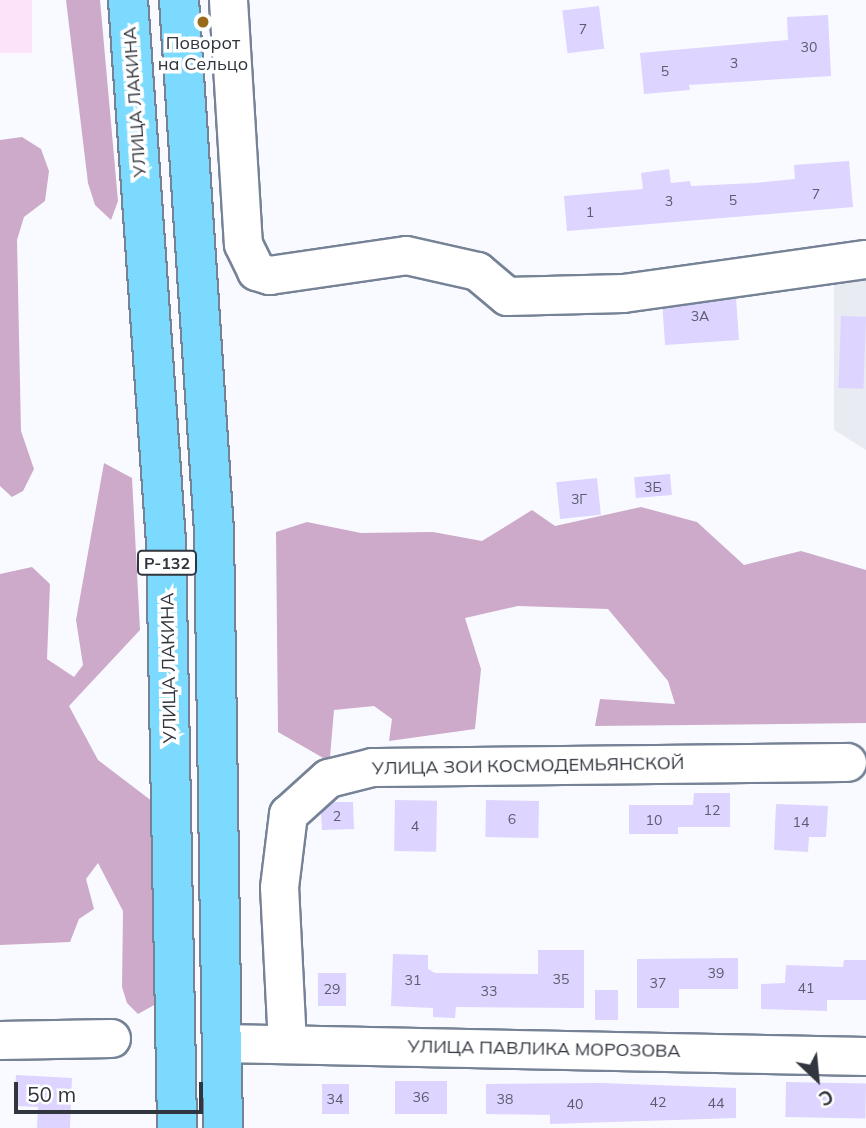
<!DOCTYPE html>
<meta charset="utf-8">
<style>
body{margin:0}
#map{position:relative;width:866px;height:1128px;overflow:hidden;background:#f8faff;font-family:Mulish,sans-serif}
div>[style]{position:absolute}
[style*='--x']{left:calc(var(--x)*1px);top:calc(var(--y)*1px);width:calc(var(--w)*1px);rotate:calc(var(--a)*1deg)}
.built>*{inset:0;background:#e8ebf2}
.green>*{inset:0;background:#fde3fa;transform-origin:0 0}
.forest>*{inset:0;background:#cdaaca}
.building>*{inset:0;background:#ddd4ff;transform-origin:0 0}
.roads{filter:drop-shadow(2px 0 #768296) drop-shadow(-2px 0 #768296) drop-shadow(0 2px #768296) drop-shadow(0 -2px #768296)}
.minor>*{height:37px;margin:-18.5px;padding:0 18.5px;transform-origin:18.5px;border-radius:18.5px;background:#fff}
.highway>*{height:38px;margin:-19px;padding:0 19px;transform-origin:19px;border-radius:19px;background:#7cdafe}
.dots>*{width:19px;height:19px;translate:-50% -50%;box-sizing:border-box;border:4px solid #fff;border-radius:50%}
span{translate:-50% -50%;white-space:nowrap;text-align:center;line-height:1.15;-webkit-text-stroke:7px #fff;paint-order:stroke}
.number-label{font-size:14px;color:#5b5d6e}
.number-label span{-webkit-text-stroke-width:0}
.shield-label span{padding:2px 5px;background:#fff;border:2px solid;border-radius:5px;-webkit-text-stroke-width:0}
.shield-label{font-size:16px;color:#30353e;font-weight:700}
.poi-label{font-size:18px;color:#30353e}
.street-label{font-size:18px;color:#30353e}
.north{position:absolute;left:782px;top:1044px;width:70px;height:70px;-webkit-text-stroke:5px #fff;paint-order:stroke;rotate:154deg;font-size:19px;font-weight:700;line-height:28px;text-align:center;color:#30353e}
.north::after{content:'';display:block;margin:auto;width:24px;height:32px;background:#30353e;clip-path:polygon(50% 0,100% 100%,50% 72%,0 100%)}
.scale{position:absolute;left:14px;top:1082px;width:189px;height:32px;box-sizing:border-box;border:4px solid #30353e;border-top:0;padding-left:9px;font-size:21px;line-height:24px;white-space:nowrap;color:#30353e;-webkit-text-stroke:5px #fff;paint-order:stroke}
</style>
<div id="map">
<div class="built">
<i style="clip-path:polygon(866px 243px,866px 450px,834px 430px,834px 284px)"></i>
</div>
<div class="green">
<i style="left:0;top:0;width:32px;height:53px"></i>
</div>
<div class="forest">
<i style="clip-path:polygon(66px 0,100px 0,118px 201px,111px 220px,95px 205px,88px 183px)"></i>
<i style="clip-path:polygon(22px 137px,41px 149px,49px 171px,45px 201px,24px 217px,17px 240px,21px 431px,34px 469px,23px 491px,12px 497px,0 486px,0 140px)"></i>
<i style="clip-path:polygon(104px 463px,132px 478px,140px 630px,69px 706px,98px 760px,161px 808px,151px 864px,156px 1004px,138px 1014px,127px 1003px,122px 987px,123px 911px,98px 863px,86px 879px,94px 909px,79px 919px,70px 942px,0 945px,0 574px,32px 567px,50px 584px,47px 659px,74px 677px,83px 665px,76px 620px)"></i>
<i style="clip-path:polygon(641px 507px,697px 522px,744px 565px,801px 551px,866px 570px,866px 723px,595px 726px,600px 699px,675px 704px,668px 681px,608px 609px,518px 606px,465px 618px,481px 669px,475px 729px,389px 741px,392px 719px,374px 706px,334px 710px,330px 757px,325px 759px,278px 732px,276px 532px,307px 522px,361px 533px,433px 532px,482px 541px,532px 510px,555px 526px)"></i>
</div>
<div class="building">
<i style="left:599px;top:6px;width:43px;height:37px;rotate:83deg"></i>
<i style="clip-path:polygon(828px 15px,831px 76px,689px 85px,690px 90px,644px 94px,640px 53px,788px 40px,787px 17px)"></i>
<i style="clip-path:polygon(849px 161px,853px 207px,567px 231px,564px 196px,643px 189px,641px 173px,669px 169px,671px 183px,690px 181px,691px 186px,755px 183px,795px 179px,794px 165px)"></i>
<i style="left:736px;top:298px;width:42px;height:74px;rotate:86deg"></i>
<i style="left:841px;top:316px;width:25px;height:72px;rotate:2deg"></i>
<i style="left:670px;top:474px;width:21px;height:36px;rotate:85deg"></i>
<i style="left:597px;top:478px;width:37px;height:41px;rotate:84deg"></i>
<i style="clip-path:polygon(694px 793px,730px 793px,730px 827px,678px 827px,678px 834px,629px 834px,629px 805px,693px 805px)"></i>
<i style="left:395px;top:800px;width:42px;height:51px;rotate:1deg"></i>
<i style="left:486px;top:800px;width:53px;height:37px;rotate:1deg"></i>
<i style="clip-path:polygon(333px 802px,353px 802px,354px 829px,322px 830px,321px 812px)"></i>
<i style="clip-path:polygon(776px 804px,828px 806px,826px 837px,809px 837px,808px 852px,774px 850px)"></i>
<i style="clip-path:polygon(538px 950px,584px 950px,584px 1008px,456px 1007px,455px 1018px,433px 1017px,433px 1008px,391px 1006px,393px 954px,428px 955px,428px 969px,435px 973px,538px 974px)"></i>
<i style="clip-path:polygon(738px 958px,738px 989px,679px 989px,679px 1008px,637px 1008px,637px 959px)"></i>
<i style="clip-path:polygon(844px 960px,866px 960px,866px 1000px,827px 1000px,827px 1011px,761px 1009px,761px 984px,785px 983px,786px 965px,843px 967px)"></i>
<i style="left:318px;top:973px;width:28px;height:33px"></i>
<i style="left:618px;top:990px;width:30px;height:23px;rotate:90deg"></i>
<i style="clip-path:polygon(16px 1075px,72px 1078px,70px 1128px,37px 1128px,38px 1107px,14px 1106px)"></i>
<i style="left:395px;top:1081px;width:52px;height:33px"></i>
<i style="left:786px;top:1082px;width:80px;height:35px;rotate:1deg"></i>
<i style="clip-path:polygon(601px 1083px,736px 1088px,736px 1118px,550px 1124px,550px 1115px,486px 1114px,486px 1084px)"></i>
<i style="left:322px;top:1084px;width:27px;height:30px"></i>
</div>
<div class="roads">
<div class="minor">
<i style="--x:228;--y:0;--w:244;--a:86.5"></i>
<i style="--x:243;--y:244;--w:30;--a:64"></i>
<i style="--x:256;--y:271;--w:14;--a:17"></i>
<i style="--x:269;--y:275;--w:138;--a:-8.3"></i>
<i style="--x:406;--y:255;--w:73;--a:12.7"></i>
<i style="--x:477;--y:271;--w:39;--a:40"></i>
<i style="--x:507;--y:296;--w:116;--a:-1.5"></i>
<i style="--x:623;--y:293;--w:245;--a:-8"></i>
<i style="--x:0;--y:1040;--w:111;--a:-1"></i>
<i style="--x:222;--y:1043;--w:644;--a:1.16"></i>
<i style="--x:287;--y:1044;--w:157;--a:-92.9"></i>
<i style="--x:279;--y:887;--w:74;--a:-83"></i>
<i style="--x:288;--y:814;--w:54;--a:-42"></i>
<i style="--x:328;--y:778;--w:45;--a:-14"></i>
<i style="--x:372;--y:767;--w:475;--a:-0.6"></i>
</div>
<div class="highway">
<i style="--x:128;--y:0;--w:543;--a:85.99"></i>
<i style="--x:166;--y:542;--w:586;--a:88.92"></i>
<i style="--x:179;--y:0;--w:532;--a:86.23"></i>
<i style="--x:214;--y:531;--w:597;--a:89.14"></i>
</div>
</div>
<div class="dots">
<i style="left:203px;top:22px;background:#9a6a1c"></i>
</div>
<div class="number-label">
<span style="left:583px;top:29px">7</span>
<span style="left:809px;top:47px">30</span>
<span style="left:734px;top:63px">3</span>
<span style="left:665px;top:71px">5</span>
<span style="left:816px;top:194px">7</span>
<span style="left:733px;top:200px">5</span>
<span style="left:669px;top:201px">3</span>
<span style="left:590px;top:212px">1</span>
<span style="left:700px;top:316px">3А</span>
<span style="left:653px;top:487px">3Б</span>
<span style="left:579px;top:499px">3Г</span>
<span style="left:712px;top:810px">12</span>
<span style="left:337px;top:816px">2</span>
<span style="left:512px;top:819px">6</span>
<span style="left:654px;top:820px">10</span>
<span style="left:801px;top:822px">14</span>
<span style="left:415px;top:826px">4</span>
<span style="left:716px;top:973px">39</span>
<span style="left:561px;top:979px">35</span>
<span style="left:413px;top:980px">31</span>
<span style="left:658px;top:983px">37</span>
<span style="left:806px;top:988px">41</span>
<span style="left:332px;top:989px">29</span>
<span style="left:489px;top:991px">33</span>
<span style="left:421px;top:1097px">36</span>
<span style="left:335px;top:1099px">34</span>
<span style="left:505px;top:1099px">38</span>
<span style="left:658px;top:1102px">42</span>
<span style="left:716px;top:1103px">44</span>
<span style="left:575px;top:1104px">40</span>
</div>
<div class="shield-label">
<span style="left:167px;top:563px">Р-132</span>
</div>
<div class="poi-label">
<span style="left:203px;top:54px">Поворот<br>на Сельцо</span>
</div>
<div class="street-label">
<span style="left:135px;top:102px;rotate:-94deg">УЛИЦА ЛАКИНА</span>
<span style="left:169px;top:668px;rotate:-91deg">УЛИЦА ЛАКИНА</span>
<span style="left:528px;top:766px;rotate:-1deg">УЛИЦА ЗОИ КОСМОДЕМЬЯНСКОЙ</span>
<span style="left:544px;top:1049px;rotate:1deg">УЛИЦА ПАВЛИКА МОРОЗОВА</span>
</div>
<div class="north">С</div>
<div class="scale">50 m</div>
</div>
